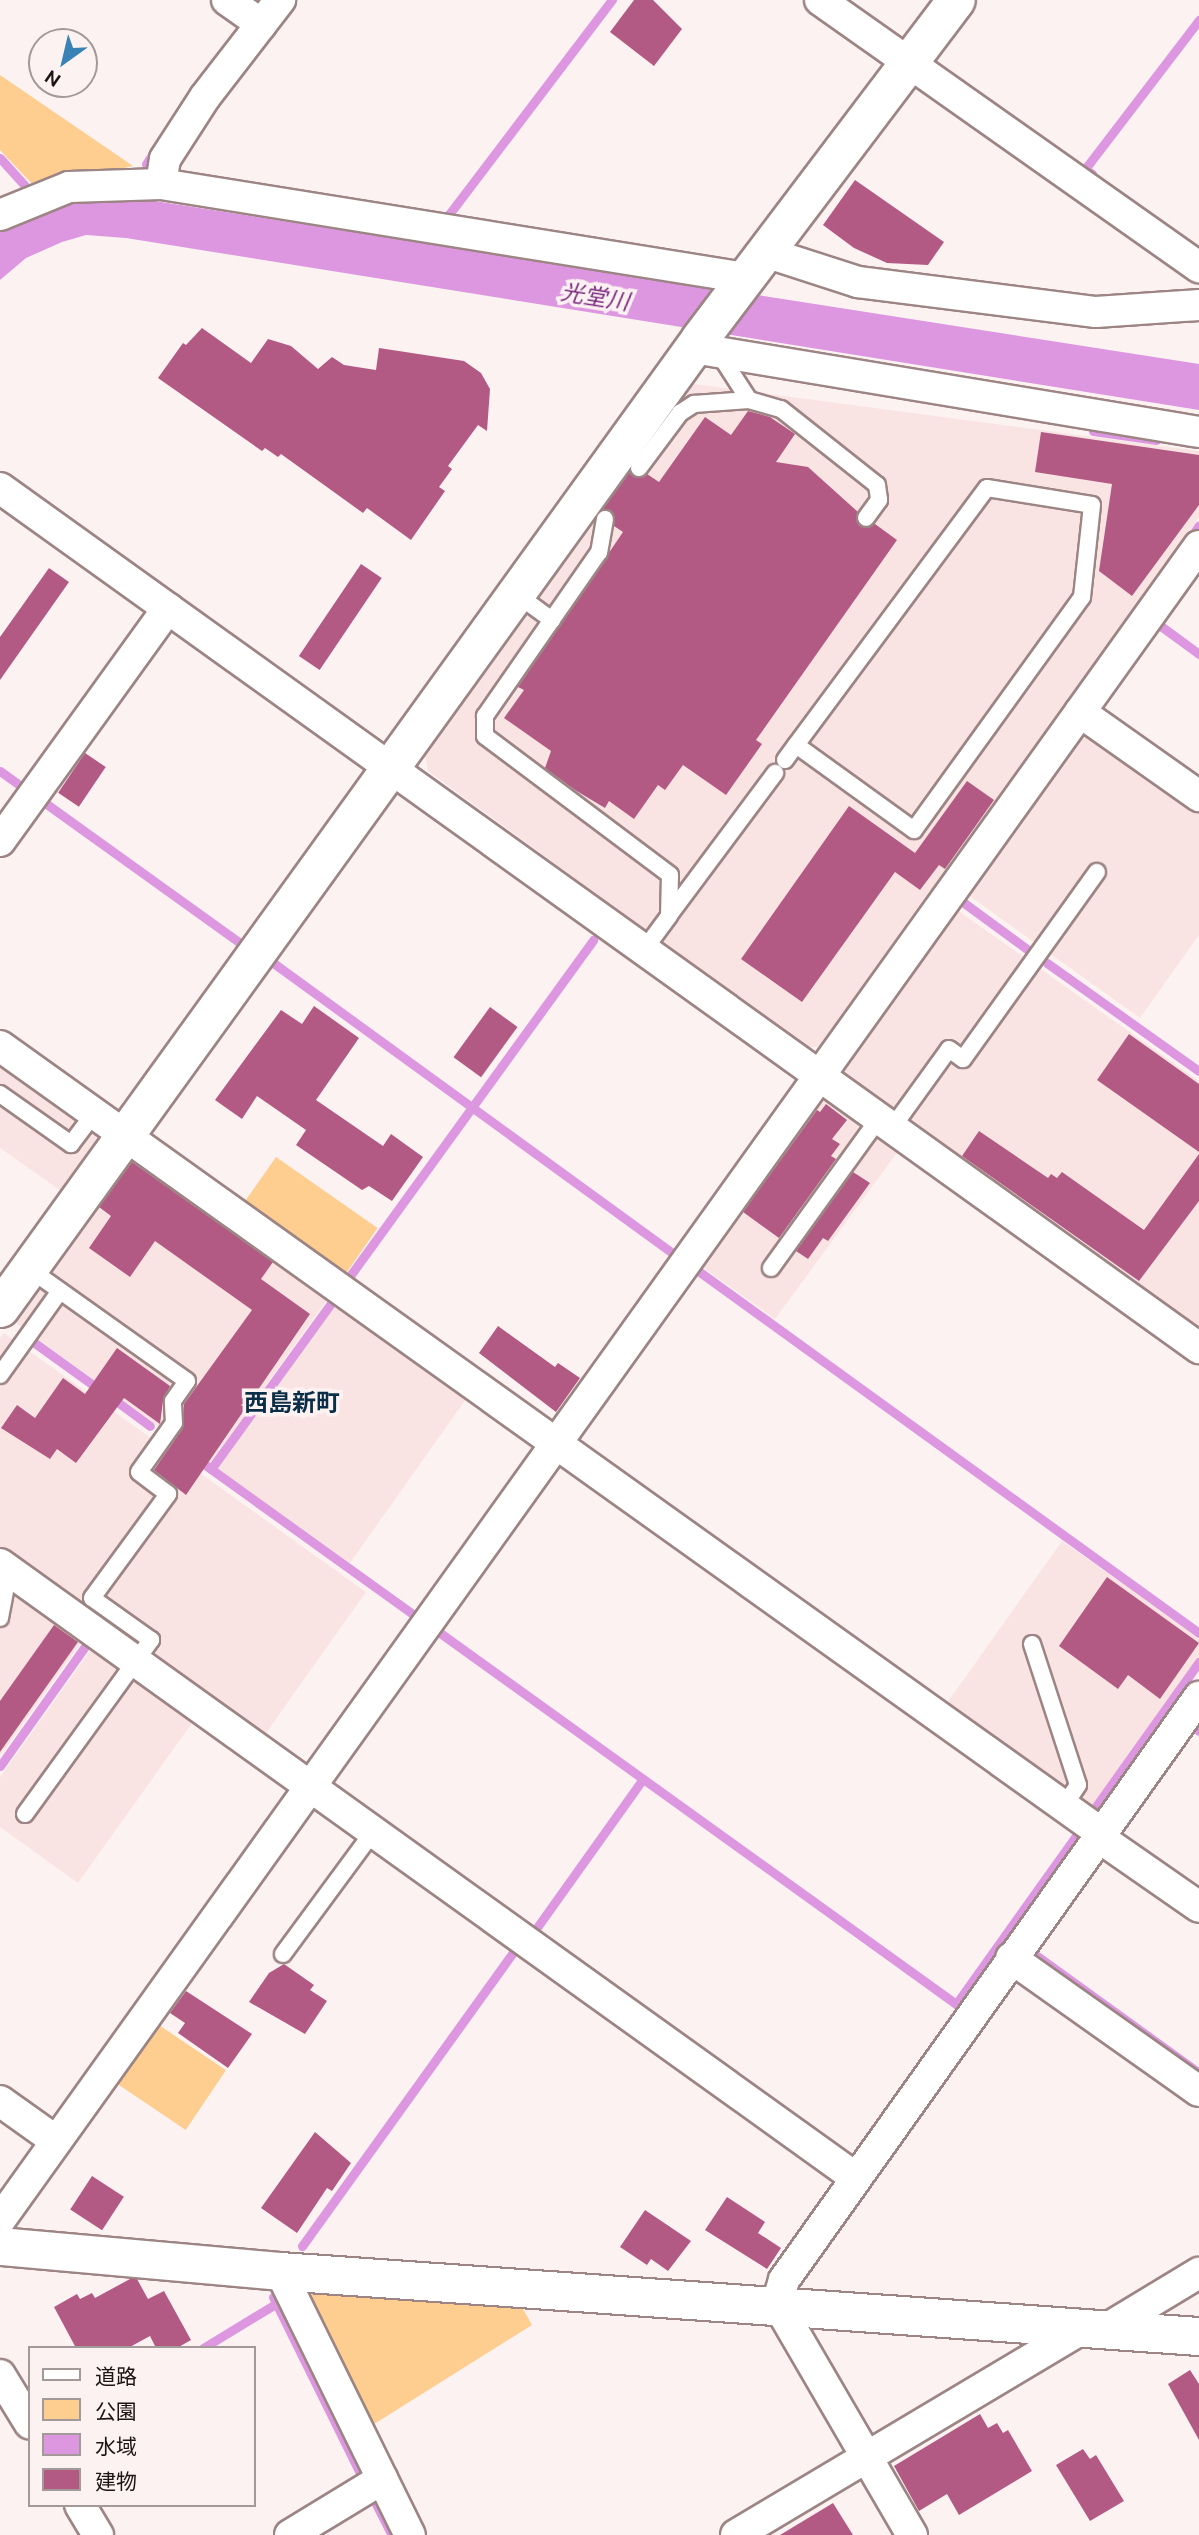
<!DOCTYPE html>
<meta charset="utf-8">
<style>
body{margin:0}
#map{position:relative;width:1199px;height:2535px;overflow:hidden;background:#fdf2f2;font-family:Ubuntu,"Noto Sans JP",sans-serif}
div>[style]{position:absolute}
[style*='--x']{left:calc(var(--x)*1px);top:calc(var(--y)*1px);width:calc(var(--w)*1px);rotate:calc(var(--a)*1deg)}
.built>*{inset:0;background:#f9e4e3}
.green>*{inset:0;background:#fdce90;transform-origin:0 0}
.water>*{inset:0;background:#dc97e0}
.stream>*{height:9px;margin:-4.5px;padding:0 4.5px;transform-origin:4.5px;border-radius:4.5px;background:#dc97e0}
.building>*{inset:0;background:#b35a84;transform-origin:0 0}
.roads{filter:drop-shadow(2px 0 #9c8584) drop-shadow(-2px 0 #9c8584) drop-shadow(0 2px #9c8584) drop-shadow(0 -2px #9c8584)}
.service>*{height:16px;margin:-8px;padding:0 8px;transform-origin:8px;border-radius:8px;background:#fff}
.minor>*{height:30px;margin:-15px;padding:0 15px;transform-origin:15px;border-radius:15px;background:#fff}
.tertiary>*{height:37px;margin:-18.5px;padding:0 18.5px;transform-origin:18.5px;border-radius:18.5px;background:#fff}
span{translate:-50% -50%;white-space:nowrap;text-align:center;line-height:1.15;-webkit-text-stroke:7px #fdf2f2;paint-order:stroke}
.water-label{font-size:23px;color:#78277e;font-style:italic}
.quarter-label{font-size:24px;color:#0a2e47;font-weight:700}
.legend{position:absolute;left:28px;top:2346px;width:228px;height:161px;box-sizing:border-box;background:#fdf2f2;border:2px solid #a39999;margin:0;padding:9px 12px;list-style:none;font-size:21px;color:#1d1414}
.legend li{display:flex;align-items:center;gap:14px;height:35px}
.legend b{width:35px;border:2px solid #a39999}
.north{position:absolute;left:28px;top:28px;width:70px;height:70px;box-sizing:border-box;background:#fdf2f2;border:2px solid #a39999;border-radius:50%;rotate:214deg;font-size:19px;font-weight:700;line-height:28px;text-align:center;color:#1d1414}
.north::after{content:'';display:block;margin:auto;width:24px;height:32px;background:#3982b6;clip-path:polygon(50% 0,100% 100%,50% 72%,0 100%)}
</style>
<div id="map">
<div class="built">
<i style="clip-path:polygon(694px 384px,1199px 451px,1199px 517px,1132px 611px,1138px 616px,937px 893px,930px 890px,820px 1046px,808px 1048px,428px 771px,425px 753px,539px 595px,534px 590px,681px 388px)"></i>
<i style="clip-path:polygon(1092px 727px,1199px 803px,1199px 935px,1140px 1018px,964px 892px,1077px 729px)"></i>
<i style="clip-path:polygon(953px 907px,1199px 1081px,1199px 1328px,837px 1070px)"></i>
<i style="clip-path:polygon(0 1057px,95px 1125px,97px 1140px,61px 1191px,0 1148px)"></i>
<i style="clip-path:polygon(832px 1101px,899px 1150px,775px 1319px,697px 1263px,814px 1102px)"></i>
<i style="clip-path:polygon(136px 1153px,331px 1294px,210px 1464px,13px 1321px,128px 1158px)"></i>
<i style="clip-path:polygon(333px 1308px,354px 1310px,471px 1392px,350px 1563px,217px 1469px)"></i>
<i style="clip-path:polygon(4px 1333px,366px 1592px,261px 1740px,0 1551px,0 1338px)"></i>
<i style="clip-path:polygon(1062px 1541px,1199px 1638px,1199px 1656px,1087px 1814px,942px 1710px)"></i>
<i style="clip-path:polygon(0 1576px,85px 1637px,0 1756px)"></i>
<i style="clip-path:polygon(95px 1644px,197px 1716px,78px 1883px,0 1827px,0 1777px)"></i>
</div>
<div class="green">
<i style="clip-path:polygon(0 75px,133px 166px,36px 188px,0 150px)"></i>
<i style="left:276px;top:1157px;width:124px;height:61px;rotate:35deg"></i>
<i style="left:153px;top:2021px;width:88px;height:72px;rotate:34deg"></i>
<i style="clip-path:polygon(316px 2290px,521px 2305px,532px 2325px,371px 2426px,308px 2299px)"></i>
</div>
<div class="water">
<i style="clip-path:polygon(142px 199px,1199px 364px,1199px 410px,126px 238px,86px 235px,62px 242px,26px 258px,0 280px,0 231px,11px 222px,74px 200px)"></i>
</div>
<div class="stream">
<i style="--x:0;--y:158;--w:42;--a:47.9"></i>
<i style="--x:146;--y:164;--w:17;--a:-57"></i>
<i style="--x:1092;--y:174;--w:9;--a:-144"></i>
<i style="--x:1085;--y:169;--w:188;--a:-52.6"></i>
<i style="--x:447;--y:217;--w:273;--a:-52.8"></i>
<i style="--x:1093;--y:431;--w:64;--a:8.1"></i>
<i style="--x:1188;--y:541;--w:19;--a:-55"></i>
<i style="--x:1158;--y:624;--w:51;--a:36.2"></i>
<i style="--x:0;--y:771;--w:31;--a:36"></i>
<i style="--x:41;--y:800;--w:245;--a:35.7"></i>
<i style="--x:960;--y:900;--w:83;--a:36.2"></i>
<i style="--x:272;--y:962;--w:499;--a:36"></i>
<i style="--x:1047;--y:963;--w:186;--a:35.4"></i>
<i style="--x:697;--y:1270;--w:619;--a:35.87"></i>
<i style="--x:347;--y:1280;--w:420;--a:-54.1"></i>
<i style="--x:32;--y:1341;--w:84;--a:35.8"></i>
<i style="--x:112;--y:1398;--w:47;--a:36.4"></i>
<i style="--x:197;--y:1459;--w:271;--a:35.7"></i>
<i style="--x:211;--y:1469;--w:211;--a:-54.1"></i>
<i style="--x:436;--y:1630;--w:641;--a:35.72"></i>
<i style="--x:956;--y:2004;--w:210;--a:-54.5"></i>
<i style="--x:1198;--y:1730;--w:1;--a:45"></i>
<i style="--x:0;--y:1766;--w:152;--a:-54.6"></i>
<i style="--x:1094;--y:1809;--w:181;--a:-54.5"></i>
<i style="--x:533;--y:1933;--w:189;--a:-54.5"></i>
<i style="--x:1037;--y:1956;--w:200;--a:35.8"></i>
<i style="--x:302;--y:2246;--w:367;--a:-54.3"></i>
<i style="--x:273;--y:2297;--w:199;--a:63.7"></i>
<i style="--x:203;--y:2348;--w:87;--a:-31.3"></i>
<i style="--x:376;--y:2504;--w:35;--a:63"></i>
</div>
<div class="building">
<i style="clip-path:polygon(634px 0,653px 0,682px 29px,654px 66px,610px 32px)"></i>
<i style="clip-path:polygon(855px 180px,944px 242px,928px 265px,887px 263px,854px 248px,823px 225px)"></i>
<i style="clip-path:polygon(202px 328px,251px 363px,268px 339px,291px 346px,318px 369px,332px 357px,344px 365px,376px 370px,379px 348px,464px 361px,481px 373px,490px 389px,487px 431px,478px 425px,448px 466px,452px 469px,439px 487px,445px 491px,411px 540px,367px 508px,363px 513px,281px 454px,278px 457px,265px 448px,262px 451px,158px 378px,183px 343px,186px 345px)"></i>
<i style="clip-path:polygon(748px 411px,770px 417px,795px 434px,776px 462px,808px 467px,858px 512px,859px 526px,875px 524px,897px 540px,756px 740px,762px 744px,726px 795px,683px 765px,665px 790px,658px 785px,634px 819px,609px 801px,605px 808px,575px 790px,545px 768px,551px 751px,504px 718px,524px 690px,518px 687px,623px 532px,614px 526px,612px 512px,603px 509px,629px 472px,637px 478px,647px 474px,659px 482px,705px 417px,731px 435px)"></i>
<i style="clip-path:polygon(1041px 432px,1199px 455px,1199px 505px,1132px 596px,1099px 571px,1112px 484px,1035px 472px)"></i>
<i style="left:361px;top:564px;width:25px;height:111px;rotate:34deg"></i>
<i style="clip-path:polygon(49px 568px,69px 582px,0 680px,0 637px)"></i>
<i style="left:85px;top:753px;width:25px;height:48px;rotate:34deg"></i>
<i style="clip-path:polygon(967px 781px,994px 800px,945px 869px,939px 865px,920px 890px,895px 872px,802px 1002px,741px 959px,849px 806px,915px 853px)"></i>
<i style="clip-path:polygon(314px 1006px,359px 1038px,316px 1100px,383px 1146px,391px 1134px,423px 1157px,392px 1201px,369px 1186px,362px 1190px,296px 1145px,306px 1130px,257px 1096px,242px 1119px,215px 1100px,281px 1010px,302px 1024px)"></i>
<i style="left:490px;top:1007px;width:34px;height:62px;rotate:36deg"></i>
<i style="clip-path:polygon(1129px 1034px,1199px 1084px,1199px 1152px,1097px 1080px)"></i>
<i style="clip-path:polygon(826px 1104px,847px 1120px,832px 1139px,840px 1144px,831px 1156px,836px 1159px,779px 1238px,743px 1212px,817px 1110px,820px 1112px)"></i>
<i style="clip-path:polygon(979px 1131px,1048px 1178px,1051px 1174px,1057px 1178px,1062px 1172px,1144px 1230px,1199px 1154px,1199px 1201px,1139px 1281px,962px 1156px)"></i>
<i style="clip-path:polygon(132px 1162px,273px 1262px,261px 1279px,310px 1314px,186px 1495px,154px 1470px,183px 1428px,184px 1404px,252px 1310px,155px 1241px,130px 1277px,89px 1248px,111px 1216px,99px 1207px)"></i>
<i style="clip-path:polygon(853px 1172px,870px 1183px,828px 1241px,823px 1238px,808px 1259px,796px 1251px)"></i>
<i style="clip-path:polygon(498px 1326px,555px 1367px,558px 1363px,580px 1378px,556px 1412px,479px 1353px)"></i>
<i style="clip-path:polygon(117px 1348px,170px 1386px,163px 1401px,160px 1424px,124px 1398px,76px 1463px,57px 1449px,50px 1459px,1px 1428px,17px 1405px,35px 1418px,63px 1378px,85px 1394px)"></i>
<i style="clip-path:polygon(1107px 1577px,1199px 1643px,1160px 1699px,1128px 1675px,1118px 1689px,1059px 1646px)"></i>
<i style="clip-path:polygon(54px 1625px,78px 1642px,0 1752px,0 1701px)"></i>
<i style="clip-path:polygon(284px 1964px,314px 1985px,310px 1990px,327px 2001px,305px 2034px,249px 2002px,269px 1973px)"></i>
<i style="clip-path:polygon(186px 1991px,252px 2034px,228px 2068px,178px 2033px,185px 2023px,170px 2013px)"></i>
<i style="clip-path:polygon(315px 2132px,351px 2163px,332px 2191px,327px 2188px,297px 2233px,261px 2208px)"></i>
<i style="left:92px;top:2176px;width:38px;height:40px;rotate:33deg"></i>
<i style="clip-path:polygon(727px 2197px,765px 2222px,758px 2233px,781px 2248px,767px 2269px,705px 2230px)"></i>
<i style="clip-path:polygon(645px 2210px,691px 2241px,668px 2271px,651px 2259px,647px 2265px,620px 2247px)"></i>
<i style="clip-path:polygon(130px 2279px,137px 2279px,148px 2299px,164px 2291px,191px 2340px,177px 2348px,156px 2348px,150px 2336px,128px 2348px,76px 2348px,54px 2307px,77px 2294px,80px 2299px,92px 2293px,95px 2298px)"></i>
<i style="clip-path:polygon(1190px 2370px,1199px 2384px,1199px 2440px,1168px 2384px)"></i>
<i style="clip-path:polygon(980px 2414px,988px 2428px,997px 2423px,1003px 2433px,1008px 2430px,1032px 2471px,959px 2515px,947px 2494px,919px 2511px,894px 2466px)"></i>
<i style="clip-path:polygon(1083px 2449px,1090px 2459px,1096px 2455px,1124px 2501px,1090px 2521px,1056px 2465px)"></i>
<i style="clip-path:polygon(833px 2503px,853px 2535px,780px 2535px)"></i>
</div>
<div class="roads">
<div class="service">
<i style="--x:718;--y:352;--w:57;--a:57.1"></i>
<i style="--x:639;--y:468;--w:69;--a:-53.3"></i>
<i style="--x:680;--y:413;--w:17;--a:-33"></i>
<i style="--x:694;--y:404;--w:55;--a:-4.2"></i>
<i style="--x:749;--y:400;--w:33;--a:16"></i>
<i style="--x:781;--y:409;--w:122;--a:38.4"></i>
<i style="--x:877;--y:485;--w:15;--a:82"></i>
<i style="--x:879;--y:500;--w:22;--a:126"></i>
<i style="--x:605;--y:519;--w:34;--a:100"></i>
<i style="--x:599;--y:552;--w:200;--a:124.8"></i>
<i style="--x:485;--y:716;--w:20;--a:90"></i>
<i style="--x:485;--y:736;--w:231;--a:36.9"></i>
<i style="--x:670;--y:875;--w:41;--a:91.4"></i>
<i style="--x:669;--y:916;--w:42;--a:126.3"></i>
<i style="--x:515;--y:593;--w:46;--a:36.1"></i>
<i style="--x:785;--y:760;--w:19;--a:-54"></i>
<i style="--x:796;--y:745;--w:320;--a:-53.4"></i>
<i style="--x:987;--y:488;--w:106;--a:9.2"></i>
<i style="--x:1092;--y:505;--w:93;--a:96.2"></i>
<i style="--x:1082;--y:597;--w:287;--a:125.8"></i>
<i style="--x:914;--y:830;--w:145;--a:-144.2"></i>
<i style="--x:670;--y:914;--w:176;--a:-53.3"></i>
<i style="--x:0;--y:1094;--w:87;--a:35.2"></i>
<i style="--x:71;--y:1144;--w:39;--a:-53"></i>
<i style="--x:892;--y:1128;--w:97;--a:-54.2"></i>
<i style="--x:949;--y:1049;--w:17;--a:36"></i>
<i style="--x:963;--y:1059;--w:230;--a:-54.4"></i>
<i style="--x:771;--y:1268;--w:185;--a:-54.2"></i>
<i style="--x:0;--y:1375;--w:103;--a:-54.5"></i>
<i style="--x:0;--y:1618;--w:48;--a:-79.2"></i>
<i style="--x:1032;--y:1644;--w:148;--a:71.9"></i>
<i style="--x:1078;--y:1785;--w:25;--a:124"></i>
<i style="--x:25;--y:1814;--w:215;--a:-54.1"></i>
<i style="--x:151;--y:1640;--w:72;--a:-144.6"></i>
<i style="--x:92;--y:1598;--w:129;--a:-53.8"></i>
<i style="--x:168;--y:1494;--w:36;--a:-143"></i>
<i style="--x:139;--y:1472;--w:60;--a:-54.5"></i>
<i style="--x:174;--y:1423;--w:22;--a:-93"></i>
<i style="--x:173;--y:1401;--w:24;--a:-55"></i>
<i style="--x:187;--y:1381;--w:195;--a:-144.6"></i>
<i style="--x:283;--y:1954;--w:152;--a:-53.6"></i>
</div>
<div class="minor">
<i style="--x:227;--y:0;--w:42;--a:35.2"></i>
<i style="--x:820;--y:0;--w:464;--a:35.2"></i>
<i style="--x:161;--y:184;--w:25;--a:-81"></i>
<i style="--x:165;--y:159;--w:74;--a:-57.2"></i>
<i style="--x:205;--y:97;--w:123;--a:-52.3"></i>
<i style="--x:0;--y:215;--w:74;--a:-22.1"></i>
<i style="--x:69;--y:187;--w:92;--a:-1.9"></i>
<i style="--x:161;--y:184;--w:592;--a:9.14"></i>
<i style="--x:765;--y:252;--w:98;--a:17.9"></i>
<i style="--x:858;--y:282;--w:240;--a:7.2"></i>
<i style="--x:1096;--y:312;--w:103;--a:-3.9"></i>
<i style="--x:693;--y:348;--w:513;--a:9.43"></i>
<i style="--x:0;--y:488;--w:1476;--a:35.65"></i>
<i style="--x:1080;--y:712;--w:146;--a:35.2"></i>
<i style="--x:0;--y:841;--w:287;--a:-54.2"></i>
<i style="--x:0;--y:1046;--w:1352;--a:35.55"></i>
<i style="--x:0;--y:1564;--w:1053;--a:35.65"></i>
<i style="--x:1097;--y:1836;--w:124;--a:34.8"></i>
<i style="--x:1011;--y:1958;--w:230;--a:35.3"></i>
<i style="--x:0;--y:2101;--w:69;--a:35.5"></i>
<i style="--x:0;--y:2220;--w:2059;--a:-54.39"></i>
<i style="--x:280;--y:2271;--w:294;--a:63.8"></i>
<i style="--x:1106;--y:2329;--w:109;--a:-31.1"></i>
<i style="--x:0;--y:2375;--w:57;--a:58.5"></i>
<i style="--x:80;--y:2505;--w:35;--a:59"></i>
<i style="--x:290;--y:2535;--w:108;--a:-31.3"></i>
<i style="--x:736;--y:2535;--w:406;--a:-30.8"></i>
<i style="--x:912;--y:2535;--w:268;--a:-120.2"></i>
<i style="--x:777;--y:2303;--w:24;--a:-73"></i>
<i style="--x:784;--y:2280;--w:716;--a:-54.56"></i>
</div>
<div class="tertiary">
<i style="--x:0;--y:1308;--w:1196;--a:-54.18"></i>
<i style="--x:700;--y:338;--w:424;--a:-52.9"></i>
<i style="--x:0;--y:2246;--w:281;--a:5.1"></i>
<i style="--x:280;--y:2271;--w:921;--a:4.05"></i>
</div>
</div>
<div class="water-label">
<span style="left:595px;top:297px;rotate:9deg">光堂川</span>
</div>
<div class="quarter-label">
<span style="left:292px;top:1403px">西島新町</span>
</div>
<ul class="legend">
<li><b style="height:9px;background:#fff"></b>道路</li>
<li><b style="height:19px;background:#fdce90"></b>公園</li>
<li><b style="height:19px;background:#dc97e0"></b>水域</li>
<li><b style="height:19px;background:#b35a84"></b>建物</li>
</ul>
<div class="north">N</div>
</div>
